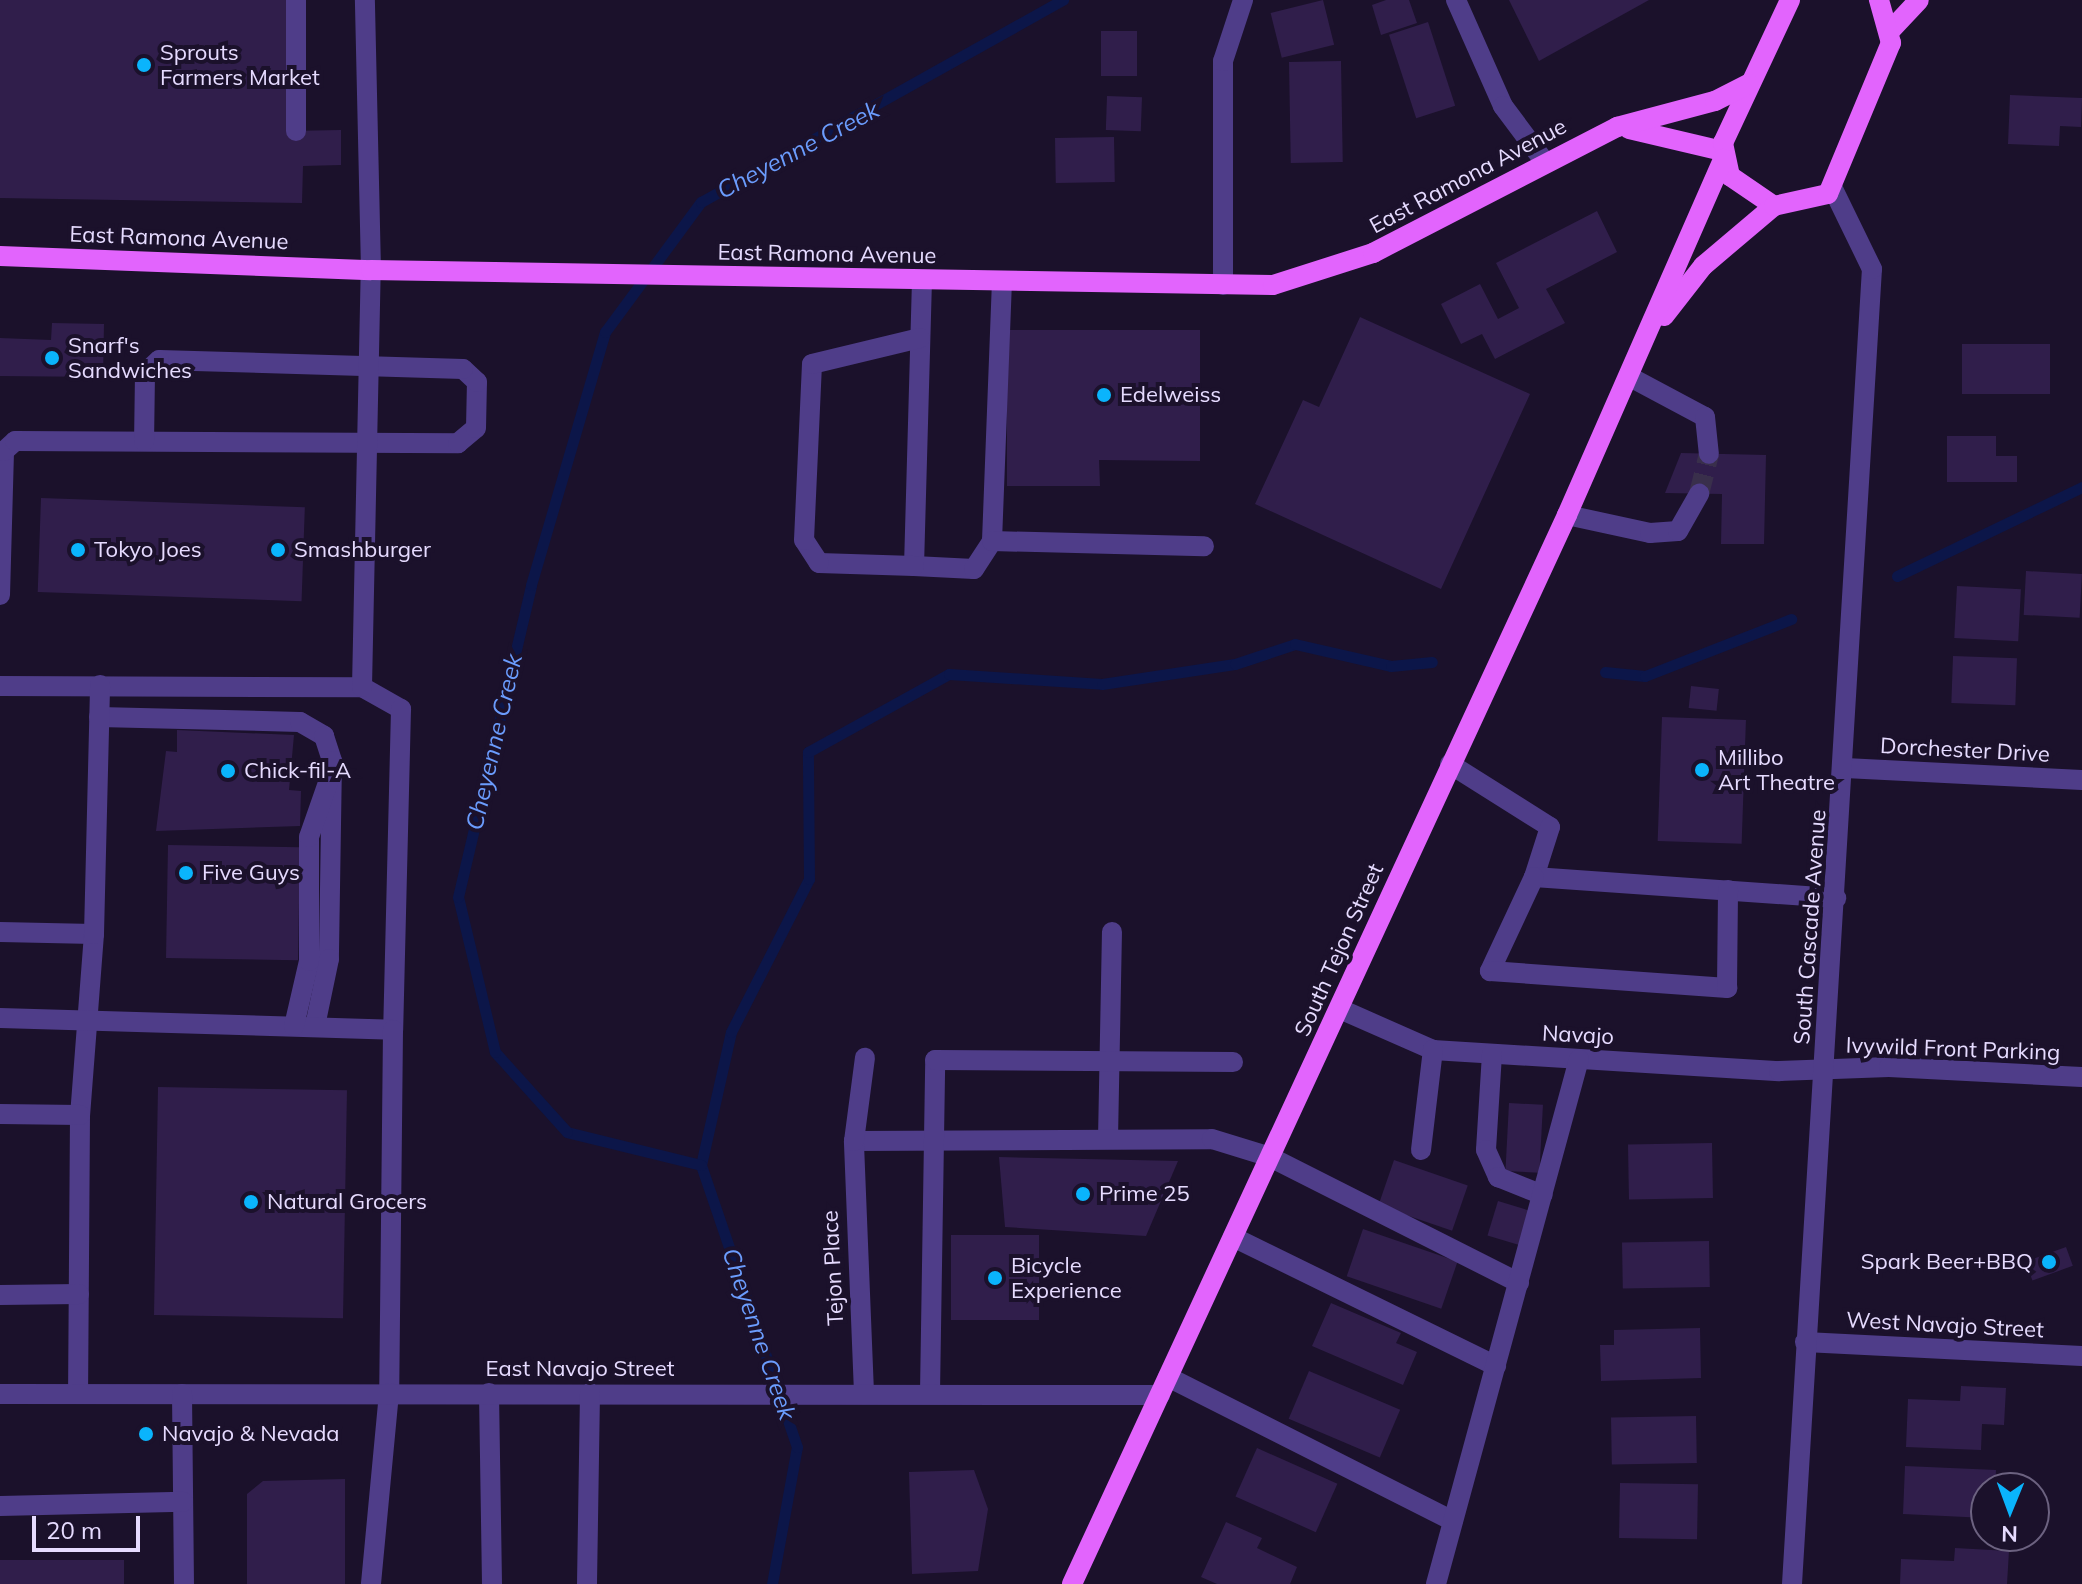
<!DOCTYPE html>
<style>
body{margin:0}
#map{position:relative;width:2082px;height:1584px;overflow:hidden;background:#1b112b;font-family:Mulish,sans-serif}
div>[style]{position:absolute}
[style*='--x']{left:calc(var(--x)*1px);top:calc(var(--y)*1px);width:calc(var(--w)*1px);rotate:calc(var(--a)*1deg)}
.stream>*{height:11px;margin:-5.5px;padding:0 5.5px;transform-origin:5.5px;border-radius:5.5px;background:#0c1649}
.building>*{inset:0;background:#301e4b;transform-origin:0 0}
.minor-tunnel>*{height:20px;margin-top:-10px;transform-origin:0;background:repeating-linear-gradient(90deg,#392f4b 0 20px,transparent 0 30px)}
.minor>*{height:20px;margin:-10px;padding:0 10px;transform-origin:10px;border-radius:10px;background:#4f3d89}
.major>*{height:20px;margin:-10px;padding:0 10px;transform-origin:10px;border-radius:10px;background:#e264fd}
.dots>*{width:22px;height:22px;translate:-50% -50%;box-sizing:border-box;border:4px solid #1b112b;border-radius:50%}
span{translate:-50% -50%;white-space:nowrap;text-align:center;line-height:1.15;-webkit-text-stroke:8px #1b112b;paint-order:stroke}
.poi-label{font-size:22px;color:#e6dbff}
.left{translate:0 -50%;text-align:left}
.right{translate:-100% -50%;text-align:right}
.street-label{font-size:22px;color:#e6dbff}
.water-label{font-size:24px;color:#6b9cfd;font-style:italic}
.north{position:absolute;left:1970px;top:1472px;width:80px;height:80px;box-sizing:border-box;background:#1b112b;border:2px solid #6c6280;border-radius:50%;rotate:181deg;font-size:22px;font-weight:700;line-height:32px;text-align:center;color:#e6dbff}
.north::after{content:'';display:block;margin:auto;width:28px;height:36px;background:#0ab4fc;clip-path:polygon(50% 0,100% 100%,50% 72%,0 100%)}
.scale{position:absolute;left:32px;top:1516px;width:108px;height:36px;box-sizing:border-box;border:4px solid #e6dbff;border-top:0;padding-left:10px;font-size:24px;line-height:28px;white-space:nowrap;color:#e6dbff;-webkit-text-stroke:6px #1b112b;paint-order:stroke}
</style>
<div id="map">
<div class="stream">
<i style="--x:1897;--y:576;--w:205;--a:-25.7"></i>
<i style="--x:1605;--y:672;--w:40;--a:5.7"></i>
<i style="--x:1645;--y:676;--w:157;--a:-21.3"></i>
<i style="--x:701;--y:1165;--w:136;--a:-77.3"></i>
<i style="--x:731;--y:1032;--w:172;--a:-63"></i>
<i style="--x:809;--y:879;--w:127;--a:-90.5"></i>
<i style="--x:808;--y:752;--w:161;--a:-29"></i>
<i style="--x:949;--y:674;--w:153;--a:3.7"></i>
<i style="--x:1102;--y:684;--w:134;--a:-8.6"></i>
<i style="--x:1235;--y:664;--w:63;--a:-18.4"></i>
<i style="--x:1295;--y:644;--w:98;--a:12.9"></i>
<i style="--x:1391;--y:666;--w:41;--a:-5.6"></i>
<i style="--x:772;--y:1584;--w:139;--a:-79.7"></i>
<i style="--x:797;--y:1447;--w:298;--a:-108.8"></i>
<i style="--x:701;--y:1165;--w:138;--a:-166.2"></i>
<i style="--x:567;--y:1132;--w:108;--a:-132"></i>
<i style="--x:495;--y:1052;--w:159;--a:-103.4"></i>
<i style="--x:458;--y:897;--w:320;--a:-76.8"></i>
<i style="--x:531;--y:585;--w:264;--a:-73.7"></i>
<i style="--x:605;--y:332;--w:162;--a:-53.6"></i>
<i style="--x:701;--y:202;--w:415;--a:-29.2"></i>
</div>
<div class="building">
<i style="clip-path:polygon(0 0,286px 0,290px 131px,341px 130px,341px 165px,303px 166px,302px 203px,0 198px)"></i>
<i style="left:1323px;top:0;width:46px;height:54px;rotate:76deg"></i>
<i style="clip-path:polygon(1386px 0,1409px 0,1417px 23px,1381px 35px,1372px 5px)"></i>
<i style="clip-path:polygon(1509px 0,1649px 0,1539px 61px)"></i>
<i style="left:1428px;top:22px;width:88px;height:41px;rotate:72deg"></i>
<i style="left:1101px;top:31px;width:36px;height:45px"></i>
<i style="left:1341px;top:61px;width:101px;height:52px;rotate:89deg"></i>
<i style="clip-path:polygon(2010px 95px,2082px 98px,2081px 127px,2060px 126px,2059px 146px,2008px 144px)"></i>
<i style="left:1107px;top:96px;width:35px;height:34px;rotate:2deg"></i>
<i style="left:1114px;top:137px;width:45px;height:59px;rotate:89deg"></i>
<i style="clip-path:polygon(1597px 211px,1617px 252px,1546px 289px,1565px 323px,1495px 359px,1482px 334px,1461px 344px,1441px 304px,1480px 284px,1498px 319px,1519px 308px,1496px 263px)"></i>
<i style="clip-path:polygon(1360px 317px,1530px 394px,1441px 589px,1255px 504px,1303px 400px,1319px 407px)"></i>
<i style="clip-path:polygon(52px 323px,104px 324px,103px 377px,0 376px,0 338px,51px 340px)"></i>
<i style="clip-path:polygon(1007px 330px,1200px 330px,1200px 461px,1099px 460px,1100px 486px,1007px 486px)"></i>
<i style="left:2050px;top:344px;width:50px;height:88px;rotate:90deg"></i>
<i style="clip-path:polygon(1947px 436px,1996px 436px,1996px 456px,2017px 456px,2017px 482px,1947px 482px)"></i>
<i style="clip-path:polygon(1681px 453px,1766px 455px,1764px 544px,1721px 544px,1722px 494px,1665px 493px)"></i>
<i style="left:41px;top:498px;width:264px;height:94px;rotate:2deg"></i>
<i style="left:2026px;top:571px;width:56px;height:44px;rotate:3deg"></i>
<i style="left:1957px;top:586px;width:64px;height:52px;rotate:3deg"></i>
<i style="left:1953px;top:656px;width:64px;height:47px;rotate:2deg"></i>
<i style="left:1691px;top:686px;width:28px;height:22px;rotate:6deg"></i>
<i style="left:1662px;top:717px;width:84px;height:124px;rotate:2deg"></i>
<i style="clip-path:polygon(177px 730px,294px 735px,289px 790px,301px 791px,300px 826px,156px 831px,166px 751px,177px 752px)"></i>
<i style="left:168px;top:845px;width:132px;height:113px;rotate:1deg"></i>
<i style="left:158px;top:1087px;width:189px;height:228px;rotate:1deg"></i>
<i style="left:1509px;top:1103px;width:34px;height:68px;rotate:3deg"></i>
<i style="left:1712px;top:1143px;width:55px;height:84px;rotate:89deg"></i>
<i style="clip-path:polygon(999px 1157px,1178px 1161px,1146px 1236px,1005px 1227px)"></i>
<i style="left:1394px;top:1160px;width:78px;height:48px;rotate:19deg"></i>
<i style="left:1498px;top:1201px;width:34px;height:36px;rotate:17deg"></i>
<i style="left:1363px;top:1229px;width:100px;height:50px;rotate:19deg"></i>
<i style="left:1039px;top:1235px;width:85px;height:88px;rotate:90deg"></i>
<i style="left:1709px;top:1241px;width:46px;height:87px;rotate:89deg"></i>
<i style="left:2066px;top:1247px;width:20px;height:43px;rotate:70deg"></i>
<i style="clip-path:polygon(1331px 1303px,1401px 1333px,1396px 1343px,1417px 1352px,1403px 1385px,1312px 1346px)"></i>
<i style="clip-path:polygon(1700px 1328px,1701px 1378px,1601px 1381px,1600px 1345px,1614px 1345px,1614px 1330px)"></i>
<i style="left:1309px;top:1371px;width:99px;height:52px;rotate:23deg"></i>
<i style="clip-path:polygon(1961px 1386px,2006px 1388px,2004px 1425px,1982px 1424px,1981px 1450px,1906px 1447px,1908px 1399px,1960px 1401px)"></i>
<i style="left:1696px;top:1416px;width:47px;height:85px;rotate:89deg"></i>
<i style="left:1257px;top:1448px;width:88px;height:53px;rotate:24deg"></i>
<i style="clip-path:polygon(1905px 1466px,1996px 1470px,1995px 1488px,1986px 1488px,1986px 1518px,1903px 1514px)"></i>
<i style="clip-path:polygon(974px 1470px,988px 1509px,978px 1571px,912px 1574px,909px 1472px)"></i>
<i style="clip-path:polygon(345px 1479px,345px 1584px,247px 1584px,247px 1494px,263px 1481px)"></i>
<i style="left:1620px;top:1483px;width:78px;height:55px;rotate:1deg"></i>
<i style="clip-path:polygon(1226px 1522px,1262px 1538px,1257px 1548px,1297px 1567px,1290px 1584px,1217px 1584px,1201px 1577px)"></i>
<i style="clip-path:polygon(1955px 1548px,2009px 1551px,2007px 1584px,1900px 1584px,1901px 1559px,1954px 1561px)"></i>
<i style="left:124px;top:1560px;width:24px;height:124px;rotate:90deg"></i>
</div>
<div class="minor-tunnel">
<i style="--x:1699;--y:494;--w:41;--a:-76"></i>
</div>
<div class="minor">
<i style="--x:296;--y:0;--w:131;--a:90"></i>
<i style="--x:1456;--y:0;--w:116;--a:66.1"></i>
<i style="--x:1503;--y:106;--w:69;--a:53.3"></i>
<i style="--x:922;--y:280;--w:286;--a:91.6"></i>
<i style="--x:914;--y:566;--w:60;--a:2.9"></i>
<i style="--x:974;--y:569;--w:33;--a:-57"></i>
<i style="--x:992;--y:541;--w:260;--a:-87.8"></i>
<i style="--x:1223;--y:285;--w:224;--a:-90"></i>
<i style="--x:1223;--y:61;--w:64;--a:-71.8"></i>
<i style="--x:1630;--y:377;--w:85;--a:28.1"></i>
<i style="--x:1705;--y:417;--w:37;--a:84"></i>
<i style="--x:1567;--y:515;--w:85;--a:12.2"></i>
<i style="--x:1650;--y:533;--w:28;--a:-4"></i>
<i style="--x:1678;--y:531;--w:43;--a:-60.4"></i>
<i style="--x:992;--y:541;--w:212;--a:1.4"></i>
<i style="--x:914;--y:566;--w:95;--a:-178.2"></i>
<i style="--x:819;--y:563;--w:27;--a:-123"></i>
<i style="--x:804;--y:540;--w:176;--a:-87.4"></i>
<i style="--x:812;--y:364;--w:111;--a:-13.5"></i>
<i style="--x:0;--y:595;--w:144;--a:-88.4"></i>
<i style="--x:4;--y:451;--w:15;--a:-42"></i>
<i style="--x:15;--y:441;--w:443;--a:0.3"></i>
<i style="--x:458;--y:443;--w:23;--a:-40"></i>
<i style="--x:476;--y:428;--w:46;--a:-88.8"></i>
<i style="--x:477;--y:382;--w:19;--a:-137"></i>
<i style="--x:463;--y:369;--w:304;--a:-178.3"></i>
<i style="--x:159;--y:360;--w:19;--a:137"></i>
<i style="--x:145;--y:373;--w:68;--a:90.8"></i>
<i style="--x:0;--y:686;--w:362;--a:0.2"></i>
<i style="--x:362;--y:687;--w:45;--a:29.4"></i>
<i style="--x:401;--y:709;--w:321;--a:91.4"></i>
<i style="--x:362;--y:687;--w:417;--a:-88.8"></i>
<i style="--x:371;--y:270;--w:270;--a:-91.3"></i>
<i style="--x:99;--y:717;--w:201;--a:1.4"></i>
<i style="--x:300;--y:722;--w:28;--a:30"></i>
<i style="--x:324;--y:736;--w:26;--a:72"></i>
<i style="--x:332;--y:761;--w:198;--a:90.9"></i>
<i style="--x:329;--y:959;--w:68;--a:101.8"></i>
<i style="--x:1450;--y:764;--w:118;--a:32.2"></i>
<i style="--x:1550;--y:827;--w:52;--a:107.7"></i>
<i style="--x:1534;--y:877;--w:303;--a:4"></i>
<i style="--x:1845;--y:768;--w:237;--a:2.9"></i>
<i style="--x:1534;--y:877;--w:104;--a:115.1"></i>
<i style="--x:1490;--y:971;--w:238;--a:4.1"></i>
<i style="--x:1727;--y:988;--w:98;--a:-89.4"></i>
<i style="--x:0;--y:932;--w:94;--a:1.2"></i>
<i style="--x:94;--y:934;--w:182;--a:94.4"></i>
<i style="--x:80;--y:1115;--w:279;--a:90.4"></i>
<i style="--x:94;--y:934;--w:249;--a:-88.6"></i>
<i style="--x:1340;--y:1009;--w:102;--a:23.8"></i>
<i style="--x:1433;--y:1050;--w:347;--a:3.5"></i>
<i style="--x:1779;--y:1071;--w:110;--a:-2.1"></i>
<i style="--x:1889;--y:1067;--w:193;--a:3"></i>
<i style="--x:0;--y:1018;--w:393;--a:1.7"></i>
<i style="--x:393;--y:1030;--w:363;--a:90.6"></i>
<i style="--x:389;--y:1393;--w:192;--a:95.4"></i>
<i style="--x:294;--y:1026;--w:67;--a:-77"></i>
<i style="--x:309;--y:961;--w:124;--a:-90"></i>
<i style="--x:309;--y:837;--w:60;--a:-70.7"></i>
<i style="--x:1492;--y:1054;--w:96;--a:93.6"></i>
<i style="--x:1486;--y:1150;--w:30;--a:66"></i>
<i style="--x:1498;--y:1177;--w:48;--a:21.8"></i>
<i style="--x:0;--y:1114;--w:80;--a:0.7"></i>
<i style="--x:1108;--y:1139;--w:207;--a:-88.9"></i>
<i style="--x:854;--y:1141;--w:358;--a:-0.3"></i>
<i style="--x:1212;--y:1139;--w:61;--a:17.2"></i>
<i style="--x:1270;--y:1157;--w:279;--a:26.8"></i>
<i style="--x:1421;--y:1150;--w:101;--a:-83.2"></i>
<i style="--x:1233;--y:1237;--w:293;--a:26.1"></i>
<i style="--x:0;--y:1295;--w:79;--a:-0.7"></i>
<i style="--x:1805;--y:1342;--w:277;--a:2.9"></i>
<i style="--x:1168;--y:1377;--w:319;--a:26.8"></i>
<i style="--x:489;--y:1393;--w:191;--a:89.1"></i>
<i style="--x:864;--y:1393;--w:252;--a:-92.3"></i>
<i style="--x:854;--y:1141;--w:84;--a:-82.5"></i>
<i style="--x:930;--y:1393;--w:333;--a:-89.1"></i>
<i style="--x:935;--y:1060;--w:298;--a:0.4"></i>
<i style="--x:0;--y:1394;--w:1160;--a:0.05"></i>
<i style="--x:182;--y:1394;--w:190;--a:89.4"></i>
<i style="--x:0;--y:1506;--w:183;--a:-1.3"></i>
<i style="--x:587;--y:1584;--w:191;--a:-89.1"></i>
<i style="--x:1436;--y:1584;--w:544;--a:-74.76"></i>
<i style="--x:1792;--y:1584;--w:1317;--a:-86.52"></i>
<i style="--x:1872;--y:269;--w:91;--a:-116"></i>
</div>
<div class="major">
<i style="--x:1890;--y:31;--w:42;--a:-46.9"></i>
<i style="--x:1629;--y:129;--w:97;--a:13.2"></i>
<i style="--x:1774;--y:206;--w:53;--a:-145.7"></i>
<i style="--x:1730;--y:176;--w:34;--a:-102"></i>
<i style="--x:1723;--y:143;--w:158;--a:-64.9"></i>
<i style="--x:0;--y:256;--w:371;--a:2.2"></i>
<i style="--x:371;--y:270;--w:902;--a:0.95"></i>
<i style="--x:1273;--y:285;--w:105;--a:-17.7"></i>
<i style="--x:1373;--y:253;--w:275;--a:-27.3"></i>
<i style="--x:1617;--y:127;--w:101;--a:-14.9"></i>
<i style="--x:1715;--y:101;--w:38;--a:-27"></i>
<i style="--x:1664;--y:316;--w:63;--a:-52"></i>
<i style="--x:1703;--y:266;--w:93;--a:-40.2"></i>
<i style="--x:1774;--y:206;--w:55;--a:-12.5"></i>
<i style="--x:1828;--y:194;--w:164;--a:-67.4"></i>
<i style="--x:1891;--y:43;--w:45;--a:-105.6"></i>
<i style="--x:1072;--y:1584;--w:1178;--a:-65.15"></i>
<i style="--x:1567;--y:515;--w:389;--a:-66.3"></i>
</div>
<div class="dots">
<i style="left:144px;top:65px;background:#0ab4fc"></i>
<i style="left:52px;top:358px;background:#0ab4fc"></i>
<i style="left:1104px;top:395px;background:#0ab4fc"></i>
<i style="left:78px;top:550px;background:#0ab4fc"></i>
<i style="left:278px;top:550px;background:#0ab4fc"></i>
<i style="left:1702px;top:770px;background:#0ab4fc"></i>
<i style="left:228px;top:771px;background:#0ab4fc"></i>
<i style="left:186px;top:873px;background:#0ab4fc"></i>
<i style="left:1083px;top:1194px;background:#0ab4fc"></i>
<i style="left:251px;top:1202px;background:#0ab4fc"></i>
<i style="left:2049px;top:1262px;background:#0ab4fc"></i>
<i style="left:995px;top:1278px;background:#0ab4fc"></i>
<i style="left:146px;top:1434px;background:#0ab4fc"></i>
</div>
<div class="poi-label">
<span class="left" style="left:160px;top:65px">Sprouts<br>Farmers Market</span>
<span class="left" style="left:68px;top:358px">Snarf's<br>Sandwiches</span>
<span class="left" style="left:1120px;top:395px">Edelweiss</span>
<span class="left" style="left:94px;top:550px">Tokyo Joes</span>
<span class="left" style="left:294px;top:550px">Smashburger</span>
<span class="left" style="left:1718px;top:770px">Millibo<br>Art Theatre</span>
<span class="left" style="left:244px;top:771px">Chick-fil-A</span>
<span class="left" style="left:202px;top:873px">Five Guys</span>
<span class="left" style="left:1099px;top:1194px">Prime 25</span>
<span class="left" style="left:267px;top:1202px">Natural Grocers</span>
<span class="right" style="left:2033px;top:1262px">Spark Beer+BBQ</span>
<span class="left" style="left:1011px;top:1278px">Bicycle<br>Experience</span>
<span class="left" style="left:162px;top:1434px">Navajo &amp; Nevada</span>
</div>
<div class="street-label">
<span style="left:1468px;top:176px;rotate:-28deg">East Ramona Avenue</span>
<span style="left:179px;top:238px;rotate:2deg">East Ramona Avenue</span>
<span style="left:827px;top:254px;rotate:1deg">East Ramona Avenue</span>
<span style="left:1965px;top:750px;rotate:3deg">Dorchester Drive</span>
<span style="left:1810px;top:927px;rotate:-86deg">South Cascade Avenue</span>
<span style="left:1339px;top:950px;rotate:-66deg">South Tejon Street</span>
<span style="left:1578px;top:1035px;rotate:3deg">Navajo</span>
<span style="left:1953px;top:1049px;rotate:2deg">Ivywild Front Parking</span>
<span style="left:833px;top:1268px;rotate:-93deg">Tejon Place</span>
<span style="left:1945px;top:1325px;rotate:3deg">West Navajo Street</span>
<span style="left:580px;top:1369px">East Navajo Street</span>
</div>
<div class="water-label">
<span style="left:798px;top:150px;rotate:-28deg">Cheyenne Creek</span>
<span style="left:494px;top:742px;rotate:-77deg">Cheyenne Creek</span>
<span style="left:759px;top:1334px;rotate:71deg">Cheyenne Creek</span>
</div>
<div class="north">N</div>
<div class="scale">20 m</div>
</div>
